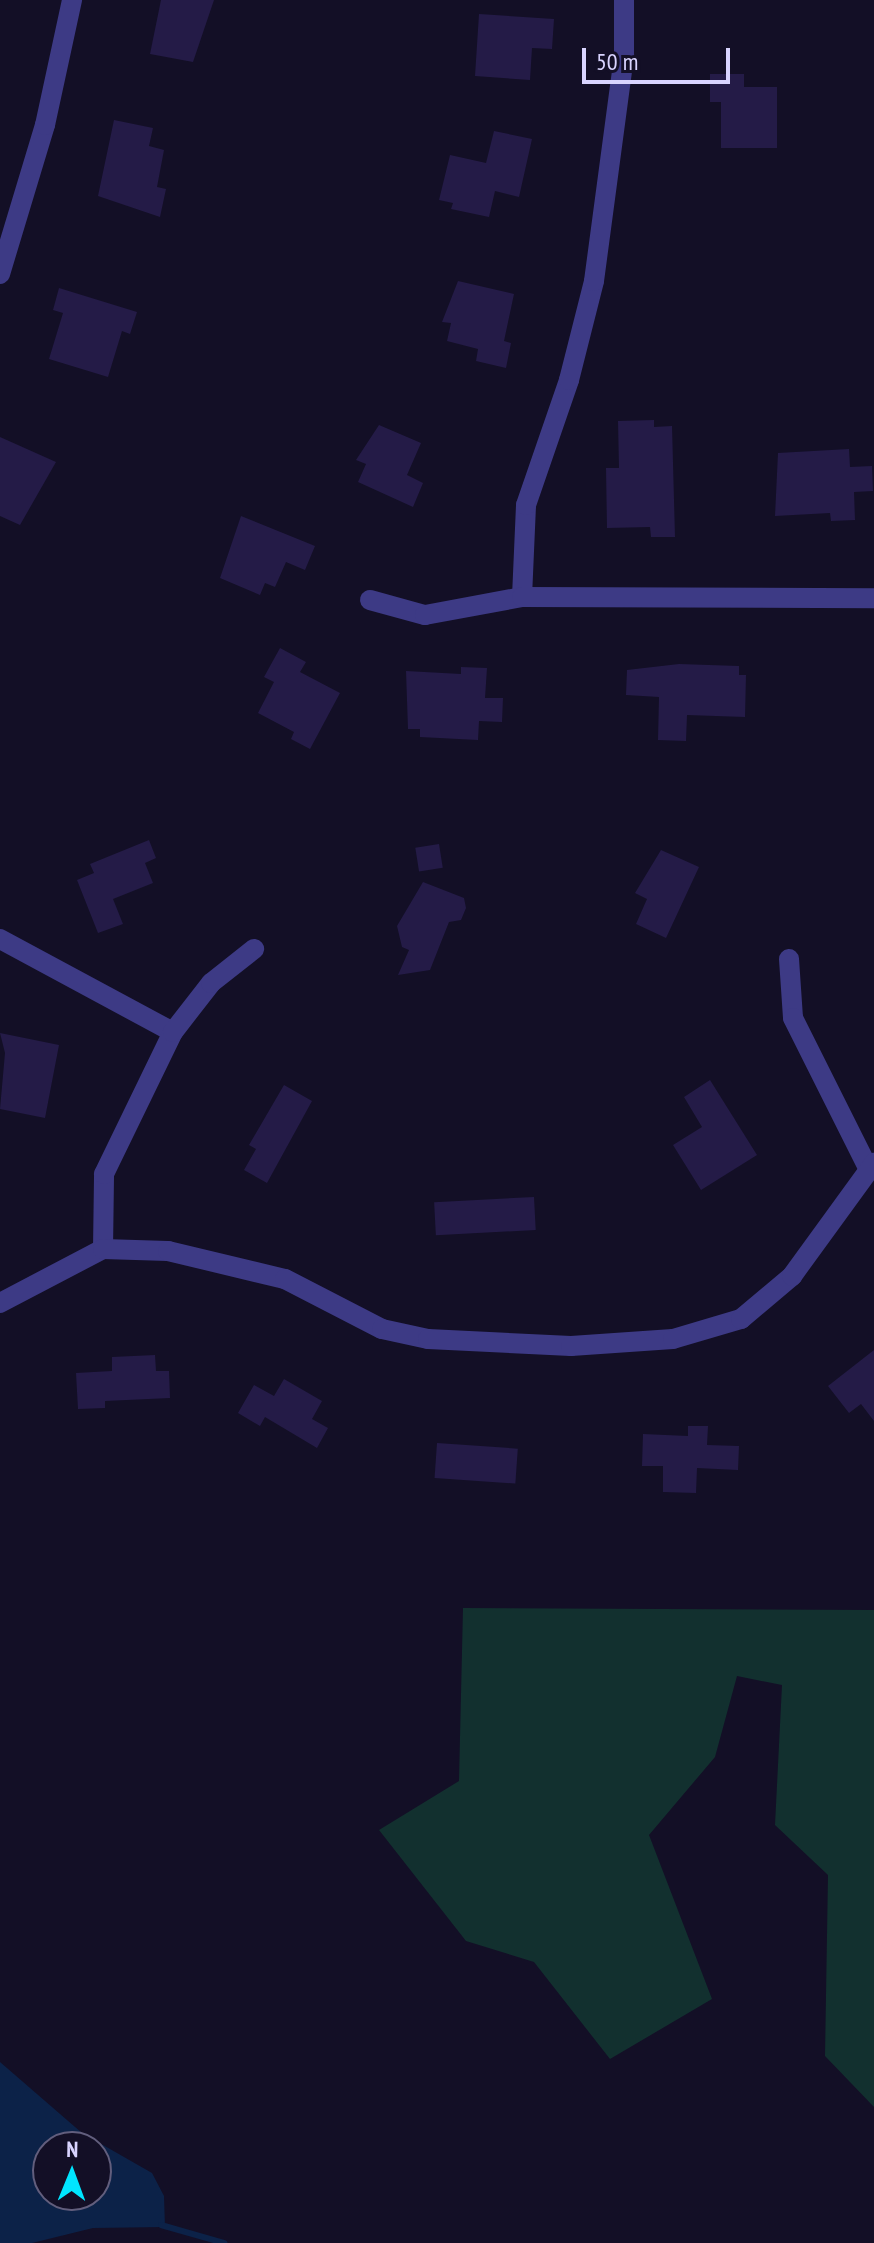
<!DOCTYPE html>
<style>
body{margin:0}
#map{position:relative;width:874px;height:2243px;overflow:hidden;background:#130f26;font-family:"PT Sans Narrow",sans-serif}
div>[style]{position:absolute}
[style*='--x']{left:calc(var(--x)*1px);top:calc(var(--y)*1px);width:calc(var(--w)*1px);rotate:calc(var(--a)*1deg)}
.green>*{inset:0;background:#12302f}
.water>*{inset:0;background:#0c2248}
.stream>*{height:6px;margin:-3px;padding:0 3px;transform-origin:3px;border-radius:3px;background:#0c2248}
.building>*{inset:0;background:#241b47;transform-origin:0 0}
.minor>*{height:20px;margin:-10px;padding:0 10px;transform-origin:10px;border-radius:10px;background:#3d3a85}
span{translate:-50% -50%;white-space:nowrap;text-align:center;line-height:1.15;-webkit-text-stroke:8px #130f26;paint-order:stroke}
.north{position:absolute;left:32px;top:2131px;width:80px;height:80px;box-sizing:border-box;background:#130f26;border:2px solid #625e7d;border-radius:50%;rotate:1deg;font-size:22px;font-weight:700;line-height:32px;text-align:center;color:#d9d4ff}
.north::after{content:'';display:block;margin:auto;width:28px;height:36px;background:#00e5ff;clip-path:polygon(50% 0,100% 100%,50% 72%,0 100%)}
.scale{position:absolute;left:582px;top:48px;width:148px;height:36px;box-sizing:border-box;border:4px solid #d9d4ff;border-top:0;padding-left:10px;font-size:24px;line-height:28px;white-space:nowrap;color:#d9d4ff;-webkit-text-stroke:6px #130f26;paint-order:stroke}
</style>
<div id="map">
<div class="green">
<i style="clip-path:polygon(463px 1608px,874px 1610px,874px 2107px,825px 2056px,828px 1875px,775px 1825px,782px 1685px,737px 1676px,715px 1757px,649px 1835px,712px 1999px,610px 2059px,534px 1962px,466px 1941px,379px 1830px,459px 1781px)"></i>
</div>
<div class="water">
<i style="clip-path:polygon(evenodd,0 2062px,82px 2133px,152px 2173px,164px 2196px,165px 2227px,93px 2228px,32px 2243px,0 2243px,0 2062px,48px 2147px,96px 2147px,96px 2195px,48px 2195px,48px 2147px)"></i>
</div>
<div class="stream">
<i style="--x:161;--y:2225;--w:66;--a:15.9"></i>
</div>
<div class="building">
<i style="clip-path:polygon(161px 0,214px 0,193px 62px,150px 54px)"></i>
<i style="clip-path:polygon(479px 14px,554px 19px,552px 49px,532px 48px,530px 80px,475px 76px)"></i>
<i style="clip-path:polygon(710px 74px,744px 74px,744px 87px,777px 87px,777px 148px,721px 148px,721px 102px,710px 102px)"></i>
<i style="clip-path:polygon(114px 120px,153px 128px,149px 146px,164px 150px,157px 187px,166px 189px,160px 217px,98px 196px)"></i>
<i style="clip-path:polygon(494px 131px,532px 139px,519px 197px,495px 191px,489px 217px,451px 209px,453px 203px,439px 200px,450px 155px,486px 163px)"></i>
<i style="clip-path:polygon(458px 281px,514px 294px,504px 341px,511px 343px,506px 368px,476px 361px,478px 349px,447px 341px,451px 323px,442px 322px)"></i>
<i style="clip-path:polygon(59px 288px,137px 312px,130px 334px,122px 331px,108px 377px,49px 359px,63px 313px,53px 310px)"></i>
<i style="clip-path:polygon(654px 420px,654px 427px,672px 426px,675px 537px,651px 537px,650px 527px,607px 528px,606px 468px,619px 468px,618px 421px)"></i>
<i style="clip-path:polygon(379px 425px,421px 443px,407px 475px,423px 483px,413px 507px,358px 482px,366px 464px,356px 460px)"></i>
<i style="clip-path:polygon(0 437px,56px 462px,20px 525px,0 516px)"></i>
<i style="clip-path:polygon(849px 449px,850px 467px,872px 466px,873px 491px,854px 492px,855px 520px,831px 521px,830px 513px,775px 516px,778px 453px)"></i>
<i style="clip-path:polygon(241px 516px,315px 546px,305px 570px,286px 562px,275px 587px,265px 583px,260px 595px,220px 578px)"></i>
<i style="clip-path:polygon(280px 648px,306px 662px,300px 672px,340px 693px,310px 749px,291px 739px,294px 732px,258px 713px,274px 682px,264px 677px)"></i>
<i style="clip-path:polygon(679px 664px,739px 666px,739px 675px,746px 675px,745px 717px,687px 715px,686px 741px,658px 740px,659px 697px,626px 695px,627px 670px)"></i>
<i style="clip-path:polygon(461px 667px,487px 668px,485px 698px,503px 698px,502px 722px,479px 721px,478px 740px,420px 737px,420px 729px,408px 729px,406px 671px,461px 674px)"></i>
<i style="clip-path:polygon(149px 840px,156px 858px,145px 863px,153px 883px,113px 899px,123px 924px,98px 933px,77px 880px,94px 873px,90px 864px)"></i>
<i style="left:439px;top:844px;width:24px;height:24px;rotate:81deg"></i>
<i style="clip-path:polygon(661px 850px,699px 867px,666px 938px,636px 924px,647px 899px,635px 893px)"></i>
<i style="clip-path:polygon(423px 882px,464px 898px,466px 908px,461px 920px,449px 922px,430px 970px,398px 975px,409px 950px,402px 947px,397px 926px)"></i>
<i style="clip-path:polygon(0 1033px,59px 1045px,45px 1118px,0 1109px,5px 1053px)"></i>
<i style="clip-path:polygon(710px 1080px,757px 1155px,701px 1190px,673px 1145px,702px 1127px,684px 1097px)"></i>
<i style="clip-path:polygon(284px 1085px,312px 1101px,267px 1183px,244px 1170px,256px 1149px,249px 1145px)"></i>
<i style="left:534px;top:1197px;width:33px;height:100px;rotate:87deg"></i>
<i style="clip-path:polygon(874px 1350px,874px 1421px,861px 1404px,849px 1413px,828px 1386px)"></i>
<i style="clip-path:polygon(155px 1355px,156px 1371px,169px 1371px,170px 1398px,105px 1401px,105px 1408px,78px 1409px,76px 1373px,112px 1371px,112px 1357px)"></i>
<i style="clip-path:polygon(284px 1379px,322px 1401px,312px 1419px,328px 1428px,317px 1448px,265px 1417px,260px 1426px,238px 1413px,254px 1385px,274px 1396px)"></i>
<i style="clip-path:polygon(688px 1426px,708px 1426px,707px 1445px,739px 1446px,738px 1470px,697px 1468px,696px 1493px,663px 1492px,663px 1466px,642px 1466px,643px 1434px,688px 1436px)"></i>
<i style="left:437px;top:1443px;width:81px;height:35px;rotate:4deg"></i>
</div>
<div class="minor">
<i style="--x:0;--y:274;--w:156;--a:-73.2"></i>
<i style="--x:45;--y:125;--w:128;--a:-77.8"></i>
<i style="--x:522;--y:597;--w:92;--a:-87.5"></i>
<i style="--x:526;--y:505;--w:132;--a:-71"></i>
<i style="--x:569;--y:380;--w:102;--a:-75.8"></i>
<i style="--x:594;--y:281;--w:228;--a:-82.4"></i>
<i style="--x:624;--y:55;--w:55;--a:-90"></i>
<i style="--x:370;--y:600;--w:57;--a:15.3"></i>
<i style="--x:425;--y:615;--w:99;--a:-10.5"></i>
<i style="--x:522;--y:597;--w:352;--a:0.2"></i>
<i style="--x:0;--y:939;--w:196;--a:28.3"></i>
<i style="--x:789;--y:959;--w:59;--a:86.1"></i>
<i style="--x:793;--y:1018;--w:165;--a:63.4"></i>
<i style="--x:103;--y:1249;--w:75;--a:-89.2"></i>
<i style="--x:104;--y:1174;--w:158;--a:-64.1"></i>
<i style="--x:173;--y:1032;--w:62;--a:-52.2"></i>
<i style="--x:211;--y:983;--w:55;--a:-38.3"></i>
<i style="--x:0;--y:1303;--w:116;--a:-27.7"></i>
<i style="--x:103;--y:1249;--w:65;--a:1.8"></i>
<i style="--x:168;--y:1251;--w:120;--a:13.5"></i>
<i style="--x:285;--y:1279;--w:109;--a:27.3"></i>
<i style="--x:382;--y:1329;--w:47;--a:12.3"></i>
<i style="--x:428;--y:1339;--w:143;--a:2.8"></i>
<i style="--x:571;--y:1346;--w:102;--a:-3.9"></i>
<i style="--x:673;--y:1339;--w:71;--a:-16.4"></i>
<i style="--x:741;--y:1319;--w:67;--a:-40.1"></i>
<i style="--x:792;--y:1276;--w:140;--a:-54"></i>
</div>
<div class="north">N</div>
<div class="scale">50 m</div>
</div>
